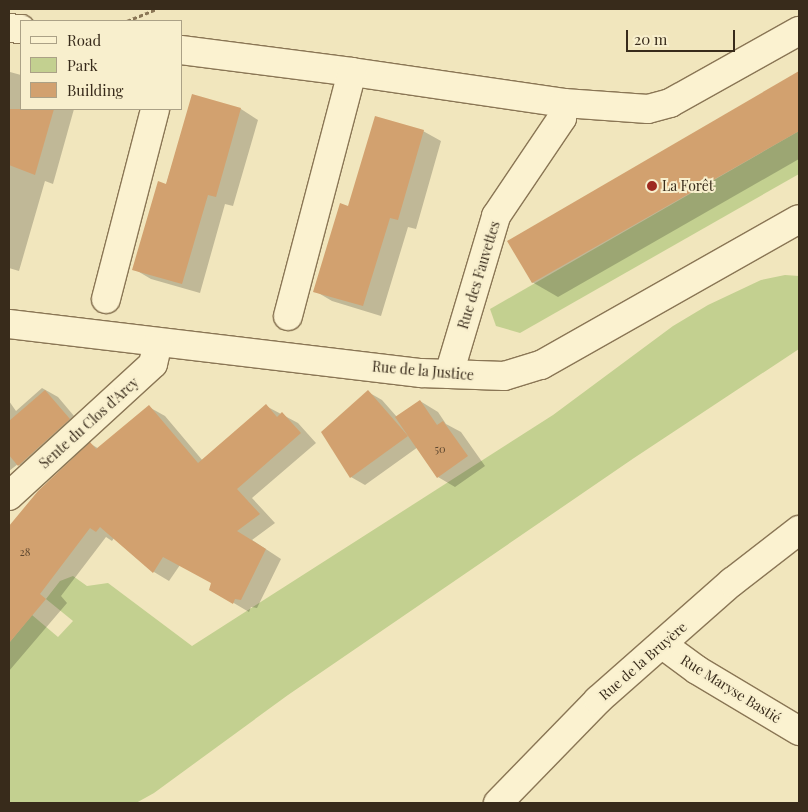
<!DOCTYPE html>
<meta charset="utf-8">
<style>
body{margin:0}
#map{position:relative;width:808px;height:812px;overflow:hidden;background:#f1e6bd;font-family:"Playfair Display",serif}
div>[style]{position:absolute}
[style*='--x']{left:calc(var(--x)*1px);top:calc(var(--y)*1px);width:calc(var(--w)*1px);rotate:calc(var(--a)*1deg)}
.green>*{inset:0;background:#c3d090}
.shadow>*{inset:0;background:#0003}
.building>*{inset:0;background:#d2a16f}
.path>*{height:3px;margin-top:-1.5px;transform-origin:0;background:repeating-linear-gradient(90deg,#8a7655 0 4px,transparent 0 6.5px)}
.roads{filter:drop-shadow(1px 0 #8a7655) drop-shadow(-1px 0 #8a7655) drop-shadow(0 1px #8a7655) drop-shadow(0 -1px #8a7655)}
.minor>*{height:28px;margin:-14px;padding:0 14px;transform-origin:14px;border-radius:14px;background:#fbf2d0}
.dots>*{width:14px;height:14px;translate:-50% -50%;box-sizing:border-box;border:2px solid #f8efcd;border-radius:50%}
span{translate:-50% -50%;white-space:nowrap;text-align:center;line-height:1.15;-webkit-text-stroke:4px #f8efcd;paint-order:stroke}
.number-label{font-size:11px;color:#5e4830}
.number-label span{-webkit-text-stroke-width:0}
.poi-label{font-size:14px;color:#382b1b}
.left{translate:0 -50%;text-align:left}
.street-label{font-size:14px;color:#382b1b}
.frame{position:absolute;inset:0;border:10px solid #382b1b;pointer-events:none}
.legend{position:absolute;left:20px;top:20px;width:162px;height:90px;box-sizing:border-box;background:#f8efcd;border:1px solid #aba186;margin:0;padding:6px 9px;list-style:none;font-size:15px;color:#382b1b}
.legend li{display:flex;align-items:center;gap:10px;height:25px}
.legend b{width:25px;border:1px solid #aba186}
.scale{position:absolute;left:626px;top:30px;width:109px;height:22px;box-sizing:border-box;border:2px solid #382b1b;border-top:0;padding-left:6px;font-size:15px;line-height:18px;white-space:nowrap;color:#382b1b;-webkit-text-stroke:4px #f8efcd;paint-order:stroke}
</style>
<div id="map">
<div class="green">
<i style="clip-path:polygon(799px 131px,799px 174px,520px 333px,496px 326px,490px 309px)"></i>
<i style="clip-path:polygon(785px 275px,799px 276px,799px 349px,634px 458px,288px 695px,154px 793px,136px 803px,9px 803px,9px 643px,32px 615px,58px 637px,73px 621px,46px 599px,60px 581px,73px 576px,87px 586px,108px 583px,192px 646px,553px 415px,673px 326px,708px 305px,761px 280px)"></i>
</div>
<div class="shadow">
<i style="clip-path:polygon(10px 72px,21px 75px,21px 109px,74px 109px,53px 184px,45px 181px,19px 271px,9px 268px)"></i>
<i style="clip-path:polygon(799px 73px,799px 159px,558px 297px,532px 282px,509px 241px)"></i>
<i style="clip-path:polygon(193px 96px,241px 109px,258px 120px,233px 206px,225px 204px,200px 293px,151px 279px,134px 269px,166px 185px)"></i>
<i style="clip-path:polygon(423px 131px,441px 141px,416px 229px,408px 227px,381px 316px,332px 301px,315px 291px,349px 207px)"></i>
<i style="clip-path:polygon(42px 388px,58px 397px,85px 429px,35px 475px,18px 464px,9px 471px,9px 401px,16px 411px)"></i>
<i style="clip-path:polygon(368px 392px,382px 400px,397px 417px,420px 401px,438px 412px,446px 424px,461px 432px,485px 466px,455px 487px,438px 477px,418px 447px,365px 485px,351px 477px)"></i>
<i style="clip-path:polygon(266px 406px,298px 423px,316px 443px,252px 498px,275px 523px,252px 540px,281px 559px,257px 608px,251px 607px,249px 612px,210px 589px,213px 583px,180px 565px,169px 581px,154px 572px,114px 538px,112px 541px,106px 537px,61px 596px,67px 603px,9px 671px,9px 528px,39px 492px,91px 444px,99px 449px,149px 407px,165px 416px,203px 461px)"></i>
</div>
<div class="building">
<i style="clip-path:polygon(799px 71px,799px 131px,532px 283px,507px 241px)"></i>
<i style="clip-path:polygon(192px 94px,241px 108px,216px 197px,208px 195px,182px 284px,132px 270px,158px 181px,166px 184px)"></i>
<i style="clip-path:polygon(9px 109px,54px 109px,35px 175px,9px 165px)"></i>
<i style="clip-path:polygon(375px 116px,424px 130px,398px 220px,390px 218px,363px 306px,313px 292px,340px 203px,348px 206px)"></i>
<i style="clip-path:polygon(45px 390px,70px 419px,18px 466px,9px 455px,9px 421px)"></i>
<i style="clip-path:polygon(368px 390px,408px 436px,350px 478px,321px 432px)"></i>
<i style="clip-path:polygon(420px 400px,437px 425px,443px 421px,468px 456px,437px 478px,395px 417px)"></i>
<i style="clip-path:polygon(266px 404px,277px 417px,282px 412px,301px 433px,237px 489px,260px 514px,237px 531px,266px 549px,241px 600px,235px 599px,233px 604px,209px 590px,211px 583px,163px 557px,153px 573px,100px 527px,96px 532px,90px 528px,40px 594px,46px 599px,9px 643px,9px 526px,38px 491px,90px 442px,96px 449px,149px 405px,198px 463px)"></i>
</div>
<div class="path">
<i style="--x:127;--y:21;--w:31;--a:-22"></i>
</div>
<div class="roads">
<div class="minor">
<i style="--x:9;--y:28;--w:12;--a:5"></i>
<i style="--x:181;--y:50;--w:172;--a:7.3"></i>
<i style="--x:352;--y:72;--w:214;--a:8.3"></i>
<i style="--x:564;--y:103;--w:84;--a:4.1"></i>
<i style="--x:648;--y:109;--w:23;--a:-15"></i>
<i style="--x:670;--y:103;--w:148;--a:-29.2"></i>
<i style="--x:106;--y:299;--w:196;--a:-75.5"></i>
<i style="--x:288;--y:316;--w:252;--a:-75.3"></i>
<i style="--x:9;--y:324;--w:415;--a:6.8"></i>
<i style="--x:421;--y:373;--w:83;--a:2.1"></i>
<i style="--x:504;--y:376;--w:39;--a:-17"></i>
<i style="--x:541;--y:365;--w:296;--a:-29.5"></i>
<i style="--x:449;--y:374;--w:165;--a:-73.4"></i>
<i style="--x:496;--y:216;--w:118;--a:-56"></i>
<i style="--x:562;--y:118;--w:15;--a:-82"></i>
<i style="--x:9;--y:496;--w:195;--a:-42.5"></i>
<i style="--x:153;--y:364;--w:22;--a:-77"></i>
<i style="--x:663;--y:645;--w:42;--a:36.3"></i>
<i style="--x:697;--y:670;--w:119;--a:30.9"></i>
<i style="--x:498;--y:803;--w:144;--a:-45.8"></i>
<i style="--x:598;--y:700;--w:179;--a:-41.4"></i>
<i style="--x:732;--y:582;--w:85;--a:-37.8"></i>
</div>
</div>
<div class="dots">
<i style="left:652px;top:186px;background:#9e2a20"></i>
</div>
<div class="number-label">
<span style="left:440px;top:449px">50</span>
<span style="left:25px;top:552px">28</span>
</div>
<div class="poi-label">
<span class="left" style="left:662px;top:186px">La Forêt</span>
</div>
<div class="street-label">
<span style="left:479px;top:275px;rotate:-73deg">Rue des Fauvettes</span>
<span style="left:423px;top:371px;rotate:5deg">Rue de la Justice</span>
<span style="left:89px;top:423px;rotate:-42deg">Sente du Clos d'Arcy</span>
<span style="left:643px;top:661px;rotate:-41deg">Rue de la Bruyère</span>
<span style="left:731px;top:689px;rotate:32deg">Rue Maryse Bastié</span>
</div>
<div class="frame"></div>
<ul class="legend">
<li><b style="height:6px;background:#fbf2d0"></b>Road</li>
<li><b style="height:14px;background:#c3d090"></b>Park</li>
<li><b style="height:14px;background:#d2a16f"></b>Building</li>
</ul>
<div class="scale">20 m</div>
</div>
